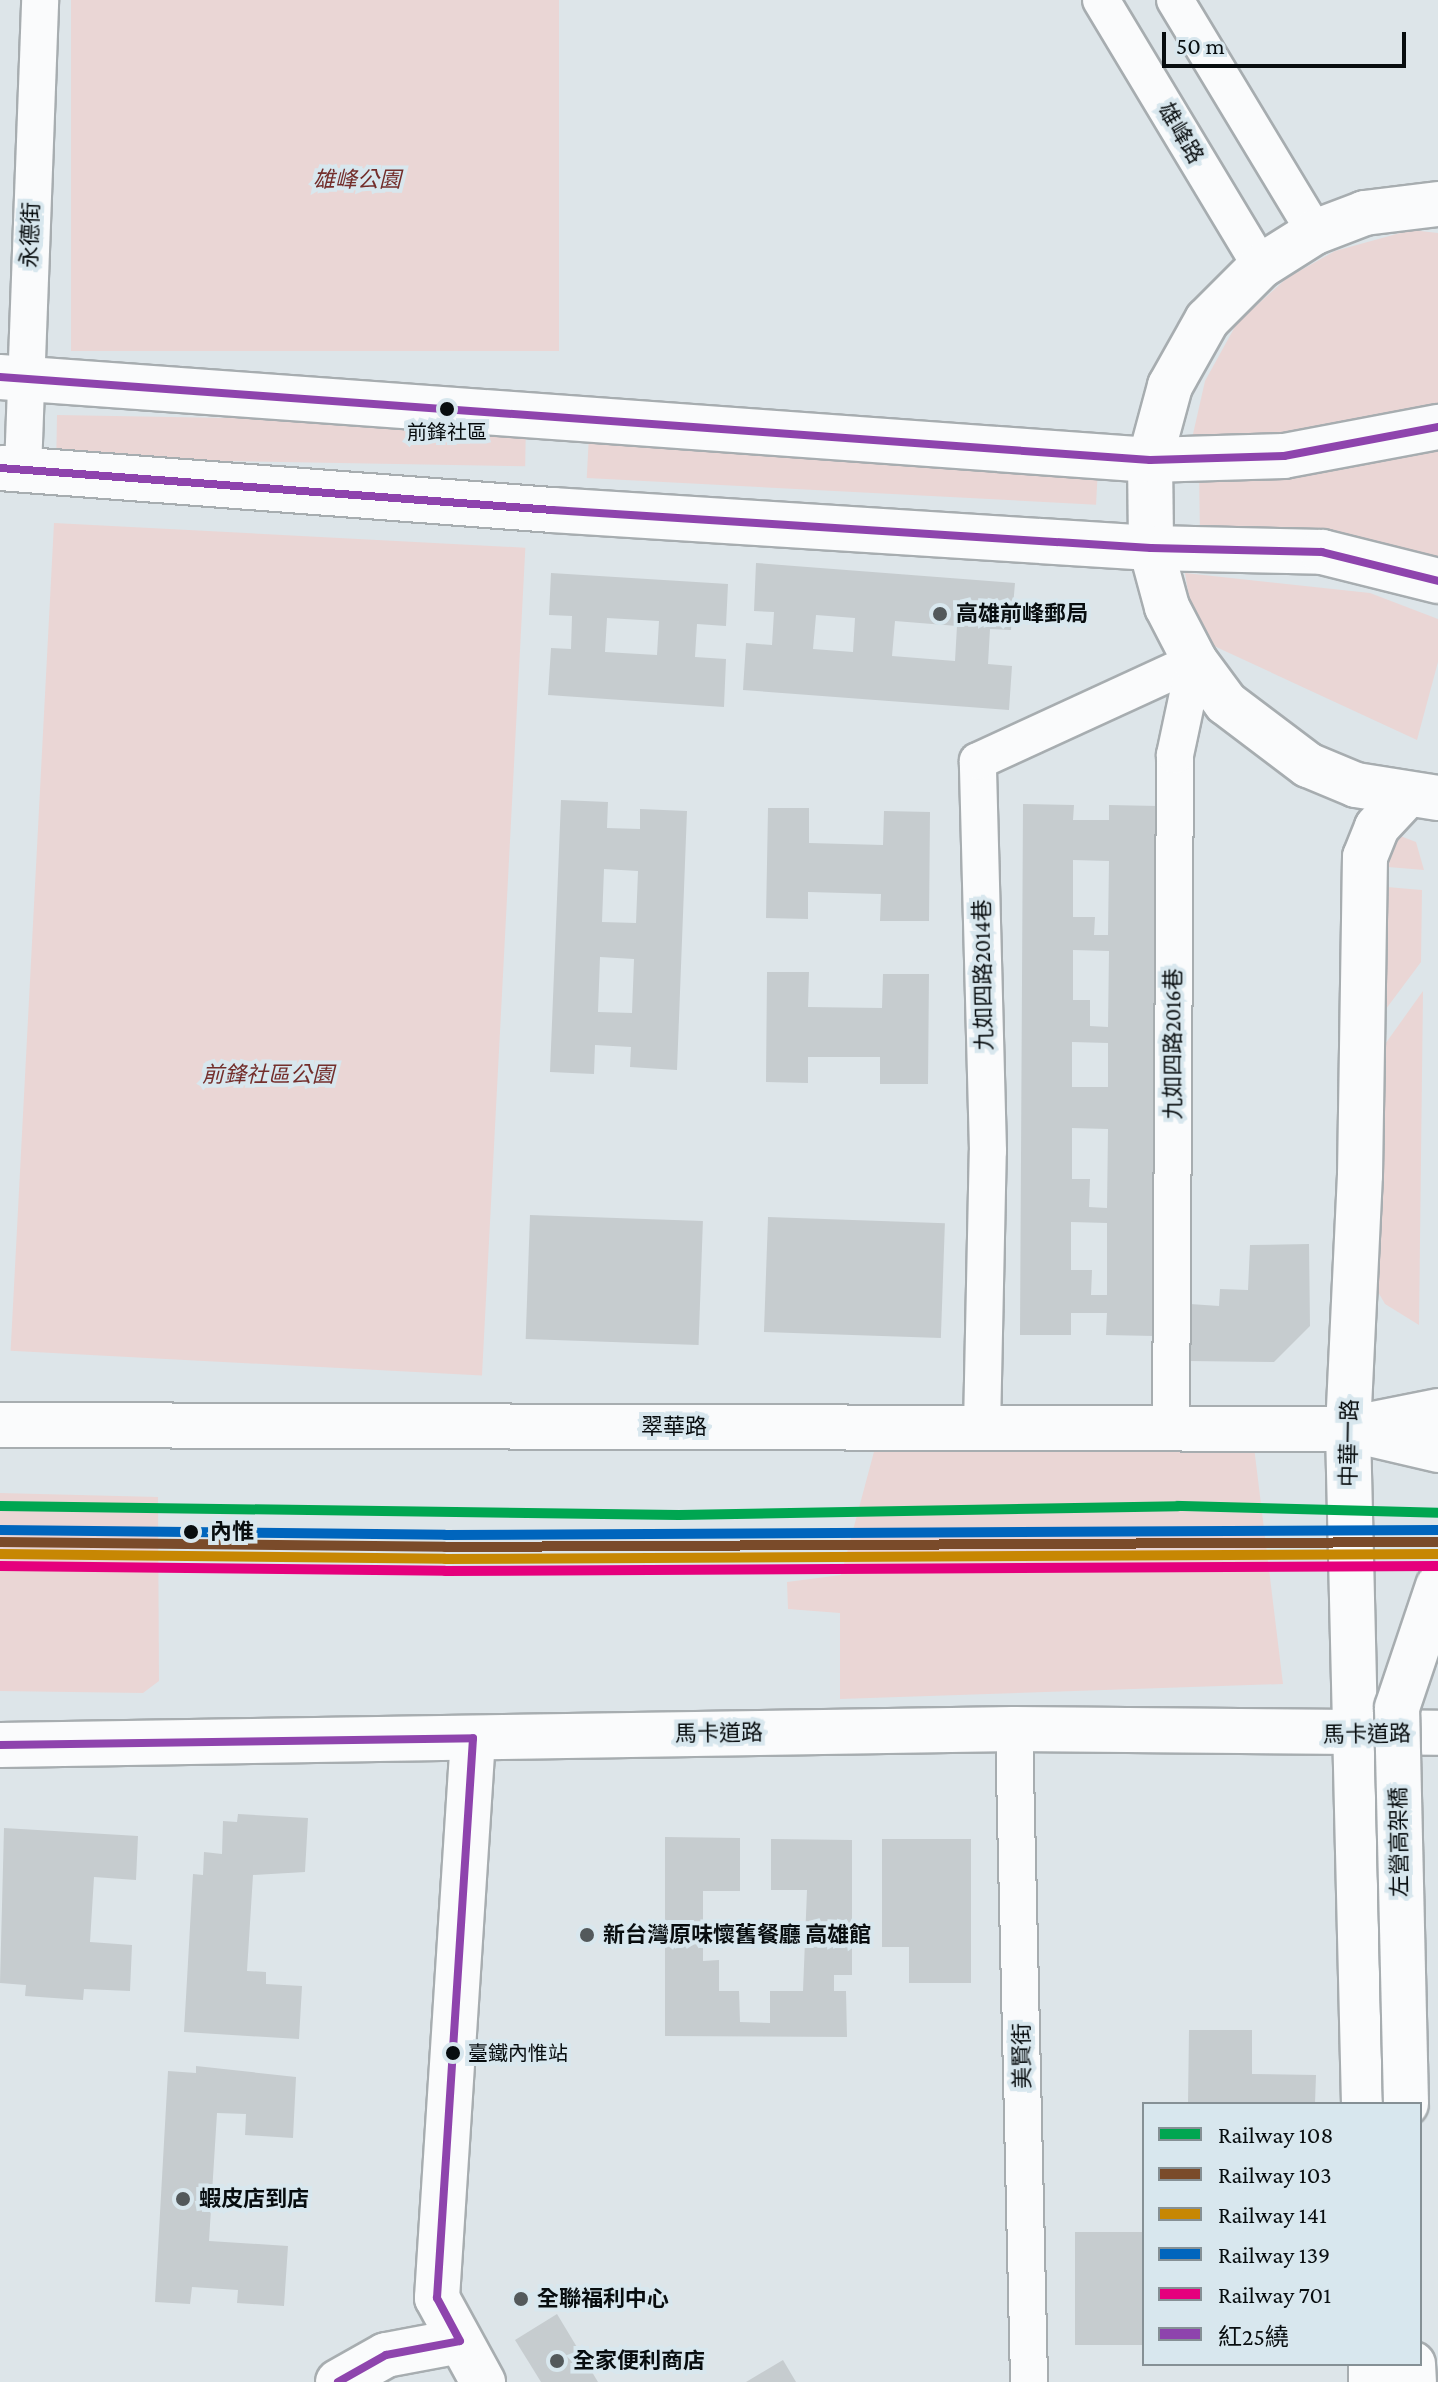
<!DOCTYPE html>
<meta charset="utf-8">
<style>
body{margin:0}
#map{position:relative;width:1438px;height:2382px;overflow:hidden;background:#dde5e9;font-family:"Crimson Pro","Noto Sans TC",serif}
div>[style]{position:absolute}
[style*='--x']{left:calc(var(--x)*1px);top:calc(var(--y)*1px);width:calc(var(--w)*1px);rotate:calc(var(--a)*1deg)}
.green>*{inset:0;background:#ead6d5;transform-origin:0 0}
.building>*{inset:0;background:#c6cccf;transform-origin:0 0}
.roads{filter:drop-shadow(2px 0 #a7adb0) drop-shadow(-2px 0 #a7adb0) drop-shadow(0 2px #a7adb0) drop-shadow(0 -2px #a7adb0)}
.minor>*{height:36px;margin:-18px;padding:0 18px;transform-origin:18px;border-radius:18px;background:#fafbfc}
.tertiary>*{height:44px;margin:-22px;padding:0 22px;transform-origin:22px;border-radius:22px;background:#fafbfc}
.primary>*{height:44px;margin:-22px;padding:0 22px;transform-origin:22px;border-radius:22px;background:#fafbfc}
.bridges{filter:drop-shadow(2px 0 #a7adb0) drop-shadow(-2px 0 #a7adb0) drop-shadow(0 2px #a7adb0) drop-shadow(0 -2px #a7adb0)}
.primary-bridge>*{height:44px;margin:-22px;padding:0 22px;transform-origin:22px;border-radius:22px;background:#fafbfc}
.bus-1>*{height:8px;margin:-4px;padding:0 4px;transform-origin:4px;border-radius:4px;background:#8e44ad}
.rail-1>*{height:10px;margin:-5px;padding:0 5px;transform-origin:5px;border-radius:5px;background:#00a651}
.rail-2>*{height:10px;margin:-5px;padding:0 5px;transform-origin:5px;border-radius:5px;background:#7a4b2a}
.rail-3>*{height:10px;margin:-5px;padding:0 5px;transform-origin:5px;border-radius:5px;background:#c78703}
.rail-4>*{height:10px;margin:-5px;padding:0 5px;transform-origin:5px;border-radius:5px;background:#0065bd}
.rail-5>*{height:10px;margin:-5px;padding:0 5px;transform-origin:5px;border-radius:5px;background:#e5007d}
.dots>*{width:22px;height:22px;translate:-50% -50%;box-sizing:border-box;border:4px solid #d8e7ee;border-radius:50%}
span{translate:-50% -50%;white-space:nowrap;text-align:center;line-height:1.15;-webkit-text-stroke:8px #d8e7ee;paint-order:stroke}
.bus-label{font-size:20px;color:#080d0f}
.left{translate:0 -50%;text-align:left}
.street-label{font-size:22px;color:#080d0f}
.park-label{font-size:22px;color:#732e2b;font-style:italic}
.poi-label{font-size:22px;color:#080d0f;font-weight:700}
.stop-label{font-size:22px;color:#080d0f;font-weight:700}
.legend{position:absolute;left:1142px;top:2102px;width:280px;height:264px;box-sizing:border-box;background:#d8e7ee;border:2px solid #859095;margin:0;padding:10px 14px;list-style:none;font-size:24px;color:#080d0f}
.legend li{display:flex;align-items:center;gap:16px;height:40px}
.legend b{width:40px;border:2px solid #859095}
.scale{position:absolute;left:1162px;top:32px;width:244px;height:36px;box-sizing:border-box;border:4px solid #080d0f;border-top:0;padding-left:10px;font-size:24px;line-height:28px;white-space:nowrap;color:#080d0f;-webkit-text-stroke:6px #d8e7ee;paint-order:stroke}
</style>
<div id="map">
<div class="green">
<i style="left:71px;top:0;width:488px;height:351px"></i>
<i style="clip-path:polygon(1411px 230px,1438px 233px,1438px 408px,1380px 426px,1191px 443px,1205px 381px,1237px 323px,1287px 278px,1335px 251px)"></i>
<i style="left:57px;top:415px;width:469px;height:43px;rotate:1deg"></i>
<i style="left:589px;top:435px;width:510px;height:43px;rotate:3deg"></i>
<i style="clip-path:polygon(1438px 445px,1438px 563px,1200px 537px,1199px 471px,1300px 472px)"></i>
<i style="left:54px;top:523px;width:472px;height:829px;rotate:3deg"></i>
<i style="clip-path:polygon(1185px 573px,1370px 593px,1438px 619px,1438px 662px,1417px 740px,1214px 646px,1192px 616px)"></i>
<i style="clip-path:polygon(1395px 834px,1416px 842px,1424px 870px,1376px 866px)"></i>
<i style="clip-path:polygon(1375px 886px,1422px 890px,1421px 962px,1374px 1025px)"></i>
<i style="clip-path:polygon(1423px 991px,1419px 1325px,1385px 1304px,1370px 1278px,1373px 1061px)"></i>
<i style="clip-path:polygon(1254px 1447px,1283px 1684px,840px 1699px,840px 1613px,788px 1609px,787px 1582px,841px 1575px,875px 1448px)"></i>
<i style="clip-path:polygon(0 1493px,158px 1497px,159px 1681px,143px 1693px,0 1691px)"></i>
</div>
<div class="building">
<i style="clip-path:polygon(evenodd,756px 563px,1015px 583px,1011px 630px,990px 629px,988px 664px,1012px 666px,1009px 710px,743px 690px,746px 643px,772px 645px,774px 612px,754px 611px,756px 563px,816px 615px,855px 618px,853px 652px,813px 649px,816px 615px,756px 563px,895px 621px,957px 626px,955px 661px,892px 656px,895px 621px)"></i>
<i style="clip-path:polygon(evenodd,551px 573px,728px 584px,726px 626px,697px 624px,695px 657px,726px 659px,724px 707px,548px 695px,551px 648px,571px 649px,572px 616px,549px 615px,551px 573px,607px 618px,659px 621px,657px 655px,605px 652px,607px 618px)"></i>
<i style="clip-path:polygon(evenodd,561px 800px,608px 802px,607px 828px,640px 829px,640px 809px,687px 811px,677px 1070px,630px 1067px,631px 1047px,595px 1045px,594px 1074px,550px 1072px,561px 800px,604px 869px,638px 871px,636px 923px,602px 922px,604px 869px,561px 800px,600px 957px,634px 959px,632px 1013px,598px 1012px,600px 957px)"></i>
<i style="clip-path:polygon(evenodd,1023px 804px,1074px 805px,1073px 820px,1109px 820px,1109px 805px,1158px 806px,1155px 1336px,1106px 1335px,1107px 1313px,1071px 1313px,1071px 1335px,1020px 1335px,1023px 804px,1073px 860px,1109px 861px,1108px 935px,1094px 935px,1095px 917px,1073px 917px,1073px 860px,1023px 804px,1073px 950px,1109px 951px,1108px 1027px,1090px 1026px,1090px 1000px,1073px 1000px,1073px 950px,1023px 804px,1072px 1042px,1108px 1043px,1108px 1087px,1072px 1087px,1072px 1042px,1023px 804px,1072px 1128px,1108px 1129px,1107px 1208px,1089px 1207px,1090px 1179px,1072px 1179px,1072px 1128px,1023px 804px,1071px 1222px,1107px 1223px,1107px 1295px,1091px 1295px,1092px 1270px,1071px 1270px,1071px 1222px)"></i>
<i style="clip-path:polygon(768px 808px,809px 808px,809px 843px,883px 845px,884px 811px,930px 812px,929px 921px,880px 921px,881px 894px,808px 892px,808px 919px,766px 918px)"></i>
<i style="clip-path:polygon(767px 972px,809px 972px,808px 1007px,882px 1008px,883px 974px,929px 974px,928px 1084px,880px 1084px,880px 1057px,808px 1057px,808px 1083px,766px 1082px)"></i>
<i style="left:530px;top:1215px;width:173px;height:124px;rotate:2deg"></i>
<i style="left:768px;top:1217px;width:177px;height:115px;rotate:2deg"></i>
<i style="clip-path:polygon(1309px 1244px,1310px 1326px,1274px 1362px,1188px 1361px,1190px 1304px,1219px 1306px,1220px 1289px,1248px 1290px,1250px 1245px)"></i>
<i style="clip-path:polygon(238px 1814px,308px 1818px,305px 1872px,253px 1875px,247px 1971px,266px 1972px,266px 1984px,302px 1986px,299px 2039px,184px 2032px,193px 1874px,203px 1875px,204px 1852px,222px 1854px,223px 1821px,237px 1822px)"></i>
<i style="clip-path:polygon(4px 1828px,138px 1836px,136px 1880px,94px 1877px,90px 1942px,132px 1945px,130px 1991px,84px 1989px,83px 2000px,25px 1996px,26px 1985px,0 1983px)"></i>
<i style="clip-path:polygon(665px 1837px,740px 1838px,740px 1891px,703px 1891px,703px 1961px,719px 1960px,719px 1991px,739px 1991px,740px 2022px,770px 2023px,770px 1991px,803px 1991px,807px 1890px,771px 1890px,771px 1839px,852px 1840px,852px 1975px,834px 1975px,834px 1991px,846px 1991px,847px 2037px,665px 2036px)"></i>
<i style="clip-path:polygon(882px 1839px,971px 1839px,971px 1983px,909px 1983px,909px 1947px,882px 1947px)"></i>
<i style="clip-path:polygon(1189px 2030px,1252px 2030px,1252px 2074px,1316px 2075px,1315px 2104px,1188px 2104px)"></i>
<i style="clip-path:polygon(196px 2066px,296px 2077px,293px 2138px,245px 2135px,246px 2114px,217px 2113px,209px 2241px,288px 2246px,284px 2306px,237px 2303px,238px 2290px,192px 2287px,190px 2304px,155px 2302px,168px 2071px,196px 2073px)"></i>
<i style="left:1075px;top:2232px;width:69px;height:113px"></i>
<i style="clip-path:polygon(557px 2314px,598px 2382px,541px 2382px,515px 2340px)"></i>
<i style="clip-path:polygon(783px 2360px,796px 2382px,746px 2382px)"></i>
</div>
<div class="roads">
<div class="minor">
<i style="--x:1101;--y:0;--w:310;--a:59"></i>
<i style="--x:1175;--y:0;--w:271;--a:58.9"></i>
<i style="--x:23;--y:469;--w:469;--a:-87.9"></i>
<i style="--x:982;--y:1428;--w:277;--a:-88.8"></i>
<i style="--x:988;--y:1151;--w:390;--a:-91.5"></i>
<i style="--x:978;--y:761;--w:239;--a:-24.7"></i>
<i style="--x:1171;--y:1429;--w:674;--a:-89.66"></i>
<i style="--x:1175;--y:755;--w:96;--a:-78"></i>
<i style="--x:1014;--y:1729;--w:653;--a:88.68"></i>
</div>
<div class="tertiary">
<i style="--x:1438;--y:204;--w:74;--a:173"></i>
<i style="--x:1365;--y:213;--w:53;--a:159.2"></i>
<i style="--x:1315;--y:232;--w:64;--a:147.8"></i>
<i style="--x:1261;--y:266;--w:76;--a:135"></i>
<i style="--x:1207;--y:320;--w:76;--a:119.3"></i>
<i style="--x:1170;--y:386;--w:77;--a:105.1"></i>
<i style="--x:1150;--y:460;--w:88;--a:89.3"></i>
<i style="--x:1151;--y:548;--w:61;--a:74.8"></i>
<i style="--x:1167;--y:607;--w:61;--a:62.6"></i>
<i style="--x:1195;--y:661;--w:52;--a:53.6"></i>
<i style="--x:1226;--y:703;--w:103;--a:37.1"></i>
<i style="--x:1308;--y:765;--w:52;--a:22.6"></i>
<i style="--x:1356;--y:785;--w:83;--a:9"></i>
<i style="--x:0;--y:377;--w:1153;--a:4.13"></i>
<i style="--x:1150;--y:460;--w:134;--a:-1.7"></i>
<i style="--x:1284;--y:456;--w:157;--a:-10.7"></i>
<i style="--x:0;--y:468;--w:554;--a:4.35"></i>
<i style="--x:552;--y:510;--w:600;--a:3.63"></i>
<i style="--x:1151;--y:548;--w:171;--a:1.3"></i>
<i style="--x:1322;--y:552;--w:120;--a:14"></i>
<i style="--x:0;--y:1425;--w:1348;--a:0.17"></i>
<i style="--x:1348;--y:1429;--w:92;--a:-11.3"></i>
<i style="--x:1362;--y:1432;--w:78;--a:13.3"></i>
<i style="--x:473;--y:1738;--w:561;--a:93.68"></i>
<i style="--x:437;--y:2298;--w:96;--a:61.3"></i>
<i style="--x:0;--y:1745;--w:1014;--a:-0.9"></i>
<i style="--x:1014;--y:1729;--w:424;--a:0.5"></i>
<i style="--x:1364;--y:2104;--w:675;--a:-91.36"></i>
<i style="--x:1348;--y:1429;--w:254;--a:-87.3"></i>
<i style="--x:1360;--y:1175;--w:318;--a:-89.1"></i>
<i style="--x:1365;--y:857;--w:32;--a:-68"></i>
<i style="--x:1377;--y:827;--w:42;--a:-46.9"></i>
<i style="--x:1371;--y:2364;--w:18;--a:90"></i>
<i style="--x:338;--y:2382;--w:55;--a:-29.4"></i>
<i style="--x:386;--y:2355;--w:75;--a:-10.7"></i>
</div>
<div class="primary">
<i style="--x:1413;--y:2364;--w:18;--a:87"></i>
</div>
</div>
<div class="bridges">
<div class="primary-bridge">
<i style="--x:1406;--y:2104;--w:396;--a:-91.3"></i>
<i style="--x:1397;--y:1708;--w:129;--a:-71.4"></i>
</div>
</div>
<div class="bus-1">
<i style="--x:0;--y:377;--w:1153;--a:4.13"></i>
<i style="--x:1150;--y:460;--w:134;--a:-1.7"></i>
<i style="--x:1284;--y:456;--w:157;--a:-10.7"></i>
<i style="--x:0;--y:468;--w:554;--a:4.35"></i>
<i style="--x:552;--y:510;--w:600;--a:3.63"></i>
<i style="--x:1151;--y:548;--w:171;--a:1.3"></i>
<i style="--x:1322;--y:552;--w:120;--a:14"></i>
<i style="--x:0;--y:1745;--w:473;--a:-0.8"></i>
<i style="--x:460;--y:2341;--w:49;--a:-118.1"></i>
<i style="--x:437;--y:2298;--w:561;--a:-86.32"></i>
<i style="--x:338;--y:2382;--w:55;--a:-29.4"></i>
<i style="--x:386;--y:2355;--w:75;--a:-10.7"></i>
</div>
<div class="rail-1">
<i style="--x:0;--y:1506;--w:679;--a:0.76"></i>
<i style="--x:679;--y:1515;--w:499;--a:-1"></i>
<i style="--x:1178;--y:1506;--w:260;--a:1.5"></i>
</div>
<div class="rail-2">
<i style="--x:0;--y:1542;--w:445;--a:0.6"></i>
<i style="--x:445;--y:1547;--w:993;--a:-0.29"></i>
</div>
<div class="rail-3">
<i style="--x:0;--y:1554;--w:445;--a:0.6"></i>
<i style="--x:445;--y:1559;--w:993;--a:-0.29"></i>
</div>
<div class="rail-4">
<i style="--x:0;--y:1530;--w:445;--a:0.6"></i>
<i style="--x:445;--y:1535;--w:993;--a:-0.29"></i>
</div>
<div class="rail-5">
<i style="--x:0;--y:1566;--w:445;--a:0.6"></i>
<i style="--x:445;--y:1571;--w:993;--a:-0.29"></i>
</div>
<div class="dots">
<i style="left:447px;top:409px;background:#080d0f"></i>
<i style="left:940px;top:614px;background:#53595b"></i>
<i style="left:191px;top:1532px;background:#080d0f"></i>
<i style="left:587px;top:1935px;background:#53595b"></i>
<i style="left:453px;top:2053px;background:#080d0f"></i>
<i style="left:183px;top:2199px;background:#53595b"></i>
<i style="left:521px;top:2299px;background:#53595b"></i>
<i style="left:557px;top:2361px;background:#53595b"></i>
</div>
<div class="bus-label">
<span style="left:447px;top:432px">前鋒社區</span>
<span class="left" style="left:468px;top:2053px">臺鐵內惟站</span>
</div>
<div class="street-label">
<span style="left:1181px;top:133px;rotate:59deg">雄峰路</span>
<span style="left:30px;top:235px;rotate:-88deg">永德街</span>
<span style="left:983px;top:975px;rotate:-91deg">九如四路2014巷</span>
<span style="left:1173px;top:1044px;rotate:-90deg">九如四路2016巷</span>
<span style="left:674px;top:1427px">翠華路</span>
<span style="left:1349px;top:1443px;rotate:-89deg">中華一路</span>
<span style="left:719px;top:1733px;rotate:-1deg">馬卡道路</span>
<span style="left:1367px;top:1734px;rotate:-1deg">馬卡道路</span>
<span style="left:1399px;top:1842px;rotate:-91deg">左營高架橋</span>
<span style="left:1022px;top:2056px;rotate:-91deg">美賢街</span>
</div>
<div class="park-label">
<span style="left:357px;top:180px">雄峰公園</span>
<span style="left:268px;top:1075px">前鋒社區公園</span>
</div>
<div class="poi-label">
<span class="left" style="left:956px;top:614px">高雄前峰郵局</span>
<span class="left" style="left:603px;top:1935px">新台灣原味懷舊餐廳 高雄館</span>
<span class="left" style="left:199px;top:2199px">蝦皮店到店</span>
<span class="left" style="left:537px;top:2299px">全聯福利中心</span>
<span class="left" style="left:573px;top:2361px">全家便利商店</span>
</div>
<div class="stop-label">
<span class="left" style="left:210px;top:1532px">內惟</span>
</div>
<ul class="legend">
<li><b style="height:10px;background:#00a651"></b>Railway 108</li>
<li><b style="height:10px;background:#7a4b2a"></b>Railway 103</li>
<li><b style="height:10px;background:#c78703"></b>Railway 141</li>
<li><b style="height:10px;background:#0065bd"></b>Railway 139</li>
<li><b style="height:10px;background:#e5007d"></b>Railway 701</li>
<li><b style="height:10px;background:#8e44ad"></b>紅25繞</li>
</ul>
<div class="scale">50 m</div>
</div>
